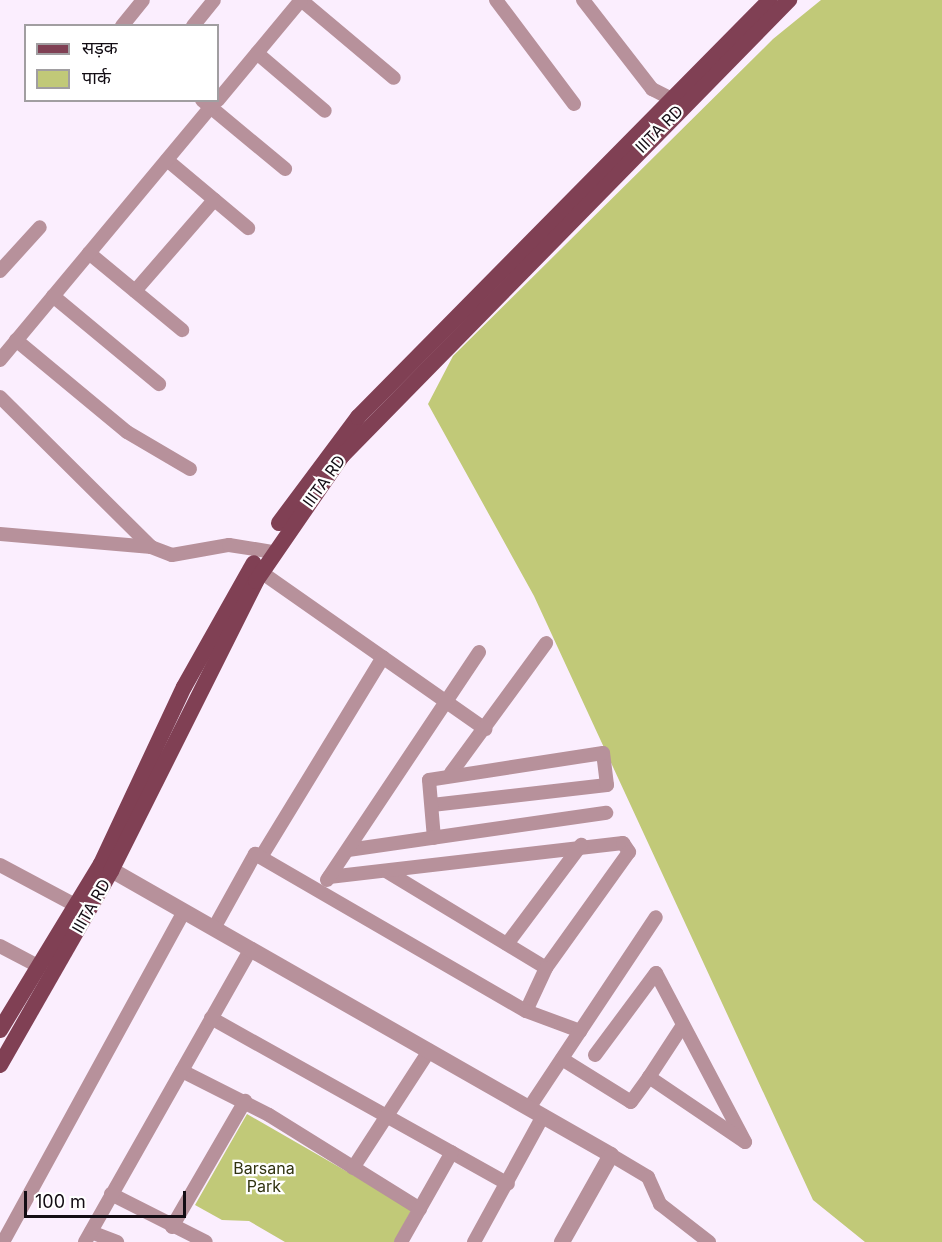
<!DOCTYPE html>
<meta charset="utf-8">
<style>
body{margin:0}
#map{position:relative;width:942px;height:1242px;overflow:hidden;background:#fbeefe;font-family:Inter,"Noto Sans Devanagari",sans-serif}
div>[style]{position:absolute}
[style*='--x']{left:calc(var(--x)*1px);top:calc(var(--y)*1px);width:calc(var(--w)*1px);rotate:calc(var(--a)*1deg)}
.green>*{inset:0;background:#c1c978}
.minor>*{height:14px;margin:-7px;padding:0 7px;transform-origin:7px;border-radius:7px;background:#b7919b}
.tertiary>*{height:16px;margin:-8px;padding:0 8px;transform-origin:8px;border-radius:8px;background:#b7919b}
.primary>*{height:16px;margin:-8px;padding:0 8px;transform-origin:8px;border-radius:8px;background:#804054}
span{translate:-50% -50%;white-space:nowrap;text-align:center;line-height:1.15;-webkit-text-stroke:4.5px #fff;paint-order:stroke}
.street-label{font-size:16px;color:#130d14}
.park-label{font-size:16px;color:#303310}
.legend{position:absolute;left:24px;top:24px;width:195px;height:78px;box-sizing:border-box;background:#fff;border:2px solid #a19ea1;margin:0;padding:8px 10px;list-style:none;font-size:18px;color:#130d14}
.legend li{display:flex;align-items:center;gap:12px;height:30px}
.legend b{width:30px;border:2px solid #a19ea1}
.scale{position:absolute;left:24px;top:1191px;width:162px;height:27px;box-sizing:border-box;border:3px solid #130d14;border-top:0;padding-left:8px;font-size:18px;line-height:21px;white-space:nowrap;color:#130d14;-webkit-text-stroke:4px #fff;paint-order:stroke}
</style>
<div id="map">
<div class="green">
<i style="clip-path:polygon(821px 0,942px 0,942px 1242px,865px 1242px,813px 1200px,534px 596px,428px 404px,453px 356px,773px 39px)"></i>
<i style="clip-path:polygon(247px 1114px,412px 1209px,394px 1242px,285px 1242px,249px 1221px,222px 1220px,195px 1205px)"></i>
</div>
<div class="minor">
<i style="--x:301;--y:0;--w:121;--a:40"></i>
<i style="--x:496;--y:0;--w:130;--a:53.1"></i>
<i style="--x:583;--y:0;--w:113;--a:52.2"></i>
<i style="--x:652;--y:89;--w:20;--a:27"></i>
<i style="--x:122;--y:26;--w:33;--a:-51"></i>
<i style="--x:193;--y:26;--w:33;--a:-51"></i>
<i style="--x:257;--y:53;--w:89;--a:40.5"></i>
<i style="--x:202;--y:100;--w:108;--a:39.7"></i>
<i style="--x:218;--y:100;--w:130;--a:-50.3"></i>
<i style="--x:167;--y:160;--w:106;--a:40"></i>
<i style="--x:89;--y:253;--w:121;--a:39.6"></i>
<i style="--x:0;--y:271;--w:59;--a:-47.7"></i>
<i style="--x:135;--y:291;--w:121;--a:-49"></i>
<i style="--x:53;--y:296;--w:138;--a:39.7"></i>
<i style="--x:16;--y:340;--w:144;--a:39.7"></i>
<i style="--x:127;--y:432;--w:73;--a:30.4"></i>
<i style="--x:0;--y:360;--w:339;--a:-50.2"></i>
<i style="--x:0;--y:397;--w:213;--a:44.8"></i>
<i style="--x:151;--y:547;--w:22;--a:21"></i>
<i style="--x:172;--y:555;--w:58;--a:-10"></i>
<i style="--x:229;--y:545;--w:45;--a:9"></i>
<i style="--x:0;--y:534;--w:152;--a:4.9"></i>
<i style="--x:261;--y:572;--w:274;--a:35"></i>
<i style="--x:451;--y:773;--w:161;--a:-53.8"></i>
<i style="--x:432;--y:805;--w:176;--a:-6.5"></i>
<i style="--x:607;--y:785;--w:32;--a:-97"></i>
<i style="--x:603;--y:753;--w:176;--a:171.2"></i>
<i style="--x:429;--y:780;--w:58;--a:85.1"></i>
<i style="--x:348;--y:850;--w:261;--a:-8.2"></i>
<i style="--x:261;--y:857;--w:234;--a:-58.6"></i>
<i style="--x:0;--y:865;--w:85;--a:28.1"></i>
<i style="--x:386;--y:871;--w:187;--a:31.2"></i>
<i style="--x:329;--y:877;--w:296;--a:-6.6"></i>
<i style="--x:623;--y:843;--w:11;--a:56"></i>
<i style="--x:629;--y:852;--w:143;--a:125.6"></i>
<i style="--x:546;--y:968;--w:47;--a:114.9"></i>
<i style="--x:327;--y:880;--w:274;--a:-56.3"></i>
<i style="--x:214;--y:928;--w:85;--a:-61"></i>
<i style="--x:255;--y:854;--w:313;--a:30.1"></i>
<i style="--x:526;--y:1011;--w:58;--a:20.3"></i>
<i style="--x:507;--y:944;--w:124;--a:-53.2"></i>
<i style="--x:0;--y:946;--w:41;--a:27.8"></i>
<i style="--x:211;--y:1018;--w:340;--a:29.2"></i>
<i style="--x:595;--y:1055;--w:102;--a:-53.4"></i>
<i style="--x:656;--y:973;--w:191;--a:62.2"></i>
<i style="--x:745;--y:1142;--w:116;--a:-145.9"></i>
<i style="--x:649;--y:1077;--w:62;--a:-56.8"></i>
<i style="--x:562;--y:1059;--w:81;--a:31.9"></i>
<i style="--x:631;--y:1102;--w:31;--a:-54"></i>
<i style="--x:182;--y:1071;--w:97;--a:26.8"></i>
<i style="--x:269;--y:1115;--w:178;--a:31.9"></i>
<i style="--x:529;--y:1108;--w:229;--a:-56.4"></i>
<i style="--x:611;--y:1155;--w:43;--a:30.7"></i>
<i style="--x:648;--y:1177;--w:30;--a:66"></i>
<i style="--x:660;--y:1204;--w:62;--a:37.8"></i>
<i style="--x:353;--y:1168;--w:140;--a:-57"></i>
<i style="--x:111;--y:1194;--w:106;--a:26.8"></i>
<i style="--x:172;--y:1227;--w:146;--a:-59.9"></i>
<i style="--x:91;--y:1232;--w:28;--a:21"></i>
<i style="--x:3;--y:1242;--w:377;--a:-61.3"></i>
<i style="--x:85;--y:1242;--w:337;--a:-60.5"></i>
<i style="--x:401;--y:1242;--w:103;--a:-60.5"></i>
<i style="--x:474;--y:1242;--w:144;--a:-61.3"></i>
</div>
<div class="tertiary">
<i style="--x:101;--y:864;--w:587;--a:29.71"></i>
<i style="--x:611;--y:1155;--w:100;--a:119.4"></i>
</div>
<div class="primary">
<i style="--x:279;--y:523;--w:132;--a:-53.3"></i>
<i style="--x:358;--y:417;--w:586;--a:-45.35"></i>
<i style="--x:0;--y:1030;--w:194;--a:-58.7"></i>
<i style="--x:101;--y:864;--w:195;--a:-64.9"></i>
<i style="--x:184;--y:687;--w:142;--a:-60.6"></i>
<i style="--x:0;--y:1065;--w:224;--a:-60.2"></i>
<i style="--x:111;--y:871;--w:324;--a:-63.4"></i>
<i style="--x:256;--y:581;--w:152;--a:-55.5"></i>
<i style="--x:342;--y:456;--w:639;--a:-45.57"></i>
</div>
<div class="street-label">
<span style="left:659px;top:129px;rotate:-45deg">IIITA RD</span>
<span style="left:324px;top:481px;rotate:-54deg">IIITA RD</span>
<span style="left:91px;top:906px;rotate:-60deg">IIITA RD</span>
</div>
<div class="park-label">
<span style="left:264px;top:1177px">Barsana<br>Park</span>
</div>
<ul class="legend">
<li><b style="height:8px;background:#804054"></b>सड़क</li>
<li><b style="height:16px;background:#c1c978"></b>पार्क</li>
</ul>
<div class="scale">100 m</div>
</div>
